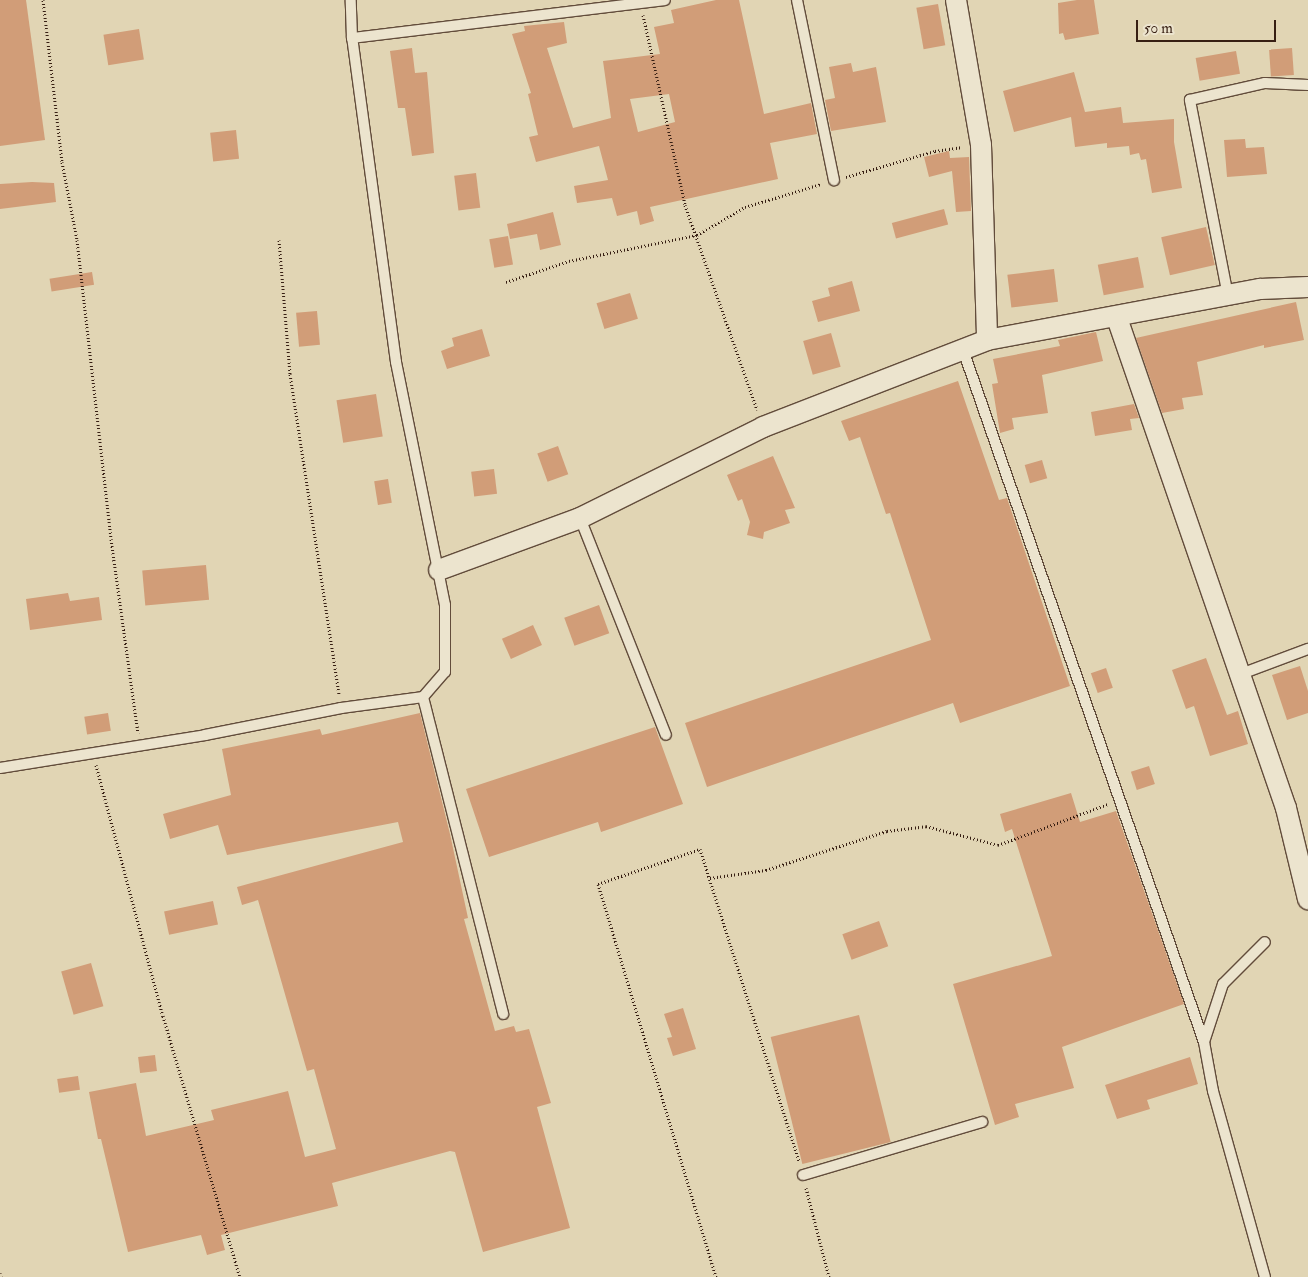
<!DOCTYPE html>
<style>
body{margin:0}
#map{position:relative;width:1308px;height:1277px;overflow:hidden;background:#e1d5b4;font-family:"IM FELL Double Pica",serif}
div>[style]{position:absolute}
[style*='--x']{left:calc(var(--x)*1px);top:calc(var(--y)*1px);width:calc(var(--w)*1px);rotate:calc(var(--a)*1deg)}
.building>*{inset:0;background:#d19d78;transform-origin:0 0}
.path>*{height:3px;margin-top:-1.5px;transform-origin:0;background:repeating-linear-gradient(90deg,#371f13 0 1px,transparent 0 3.5px)}
.roads{filter:drop-shadow(1px 0 #624c3b) drop-shadow(-1px 0 #624c3b) drop-shadow(0 1px #624c3b) drop-shadow(0 -1px #624c3b)}
.lane>*{height:10px;margin:-5px;padding:0 5px;transform-origin:5px;border-radius:5px;background:#ece4ce}
.street>*{height:20px;margin:-10px;padding:0 10px;transform-origin:10px;border-radius:10px;background:#ece4ce}
span{translate:-50% -50%;white-space:nowrap;text-align:center;line-height:1.15;-webkit-text-stroke:4px #ece4ce;paint-order:stroke}
.scale{position:absolute;left:1136px;top:20px;width:140px;height:22px;box-sizing:border-box;border:2px solid #371f13;border-top:0;padding-left:6px;font-size:15px;line-height:18px;white-space:nowrap;color:#371f13;-webkit-text-stroke:4px #ece4ce;paint-order:stroke}
</style>
<div id="map">
<div class="building">
<i style="clip-path:polygon(0 0,26px 0,45px 140px,0 146px)"></i>
<i style="clip-path:polygon(evenodd,716px 0,739px 0,764px 114px,811px 103px,817px 134px,770px 143px,778px 179px,650px 207px,654px 221px,640px 225px,637px 211px,617px 216px,612px 198px,577px 203px,574px 186px,608px 180px,599px 146px,536px 162px,529px 137px,538px 135px,528px 94px,531px 93px,512px 34px,525px 31px,524px 26px,564px 22px,567px 43px,547px 48px,573px 128px,611px 118px,603px 61px,660px 54px,654px 27px,674px 23px,671px 10px,716px 0,669px 94px,675px 122px,638px 132px,630px 99px,669px 94px)"></i>
<i style="clip-path:polygon(1077px 0,1094px 0,1099px 34px,1065px 40px,1063px 33px,1059px 34px,1058px 3px)"></i>
<i style="left:938px;top:4px;width:42px;height:22px;rotate:80deg"></i>
<i style="left:139px;top:29px;width:31px;height:36px;rotate:81deg"></i>
<i style="clip-path:polygon(412px 48px,415px 73px,427px 72px,434px 153px,412px 156px,405px 108px,398px 108px,390px 51px)"></i>
<i style="left:1292px;top:48px;width:27px;height:23px;rotate:86deg"></i>
<i style="left:1236px;top:51px;width:23px;height:41px;rotate:80deg"></i>
<i style="clip-path:polygon(851px 63px,853px 72px,876px 67px,886px 122px,831px 131px,825px 100px,835px 98px,829px 67px)"></i>
<i style="clip-path:polygon(1074px 72px,1085px 112px,1121px 107px,1123px 123px,1174px 119px,1174px 142px,1182px 188px,1152px 193px,1146px 159px,1141px 160px,1139px 153px,1130px 155px,1129px 146px,1107px 148px,1107px 143px,1075px 147px,1071px 117px,1014px 132px,1003px 91px)"></i>
<i style="left:236px;top:130px;width:29px;height:26px;rotate:84deg"></i>
<i style="clip-path:polygon(1245px 139px,1246px 148px,1264px 147px,1267px 174px,1227px 177px,1224px 140px)"></i>
<i style="clip-path:polygon(949px 151px,950px 158px,969px 157px,971px 211px,956px 212px,952px 171px,929px 177px,924px 157px)"></i>
<i style="left:476px;top:173px;width:35px;height:22px;rotate:83deg"></i>
<i style="clip-path:polygon(32px 182px,54px 183px,56px 202px,0 209px,0 184px)"></i>
<i style="left:944px;top:209px;width:16px;height:54px;rotate:75deg"></i>
<i style="clip-path:polygon(553px 212px,561px 245px,540px 250px,537px 234px,510px 239px,507px 224px)"></i>
<i style="left:1206px;top:227px;width:39px;height:46px;rotate:77deg"></i>
<i style="left:508px;top:236px;width:29px;height:19px;rotate:80deg"></i>
<i style="left:1138px;top:257px;width:31px;height:41px;rotate:79deg"></i>
<i style="left:1054px;top:269px;width:33px;height:47px;rotate:83deg"></i>
<i style="left:92px;top:272px;width:13px;height:43px;rotate:81deg"></i>
<i style="clip-path:polygon(852px 281px,860px 311px,818px 322px,812px 301px,830px 296px,828px 288px)"></i>
<i style="left:630px;top:293px;width:27px;height:35px;rotate:73deg"></i>
<i style="clip-path:polygon(1296px 302px,1304px 340px,1264px 348px,1264px 345px,1197px 362px,1203px 395px,1182px 398px,1184px 409px,1162px 413px,1136px 338px)"></i>
<i style="left:317px;top:311px;width:34px;height:21px;rotate:85deg"></i>
<i style="clip-path:polygon(482px 329px,490px 356px,447px 369px,441px 351px,454px 346px,452px 338px)"></i>
<i style="clip-path:polygon(1096px 332px,1103px 361px,1042px 375px,1048px 413px,1012px 418px,1014px 429px,1000px 433px,992px 384px,998px 383px,993px 359px,1060px 346px,1058px 340px)"></i>
<i style="left:831px;top:333px;width:35px;height:29px;rotate:74deg"></i>
<i style="clip-path:polygon(958px 381px,999px 500px,1007px 498px,1070px 686px,960px 723px,953px 703px,707px 787px,685px 723px,931px 640px,890px 513px,886px 514px,860px 437px,849px 441px,841px 421px)"></i>
<i style="left:376px;top:394px;width:43px;height:40px;rotate:81deg"></i>
<i style="clip-path:polygon(1134px 404px,1139px 418px,1130px 419px,1132px 430px,1095px 436px,1091px 412px)"></i>
<i style="left:558px;top:446px;width:30px;height:22px;rotate:70deg"></i>
<i style="clip-path:polygon(773px 456px,795px 508px,785px 510px,790px 523px,764px 532px,763px 539px,747px 535px,750px 522px,742px 499px,738px 501px,727px 475px)"></i>
<i style="left:1042px;top:460px;width:19px;height:18px;rotate:74deg"></i>
<i style="left:494px;top:469px;width:25px;height:23px;rotate:83deg"></i>
<i style="left:388px;top:479px;width:24px;height:14px;rotate:81deg"></i>
<i style="left:206px;top:565px;width:35px;height:64px;rotate:85deg"></i>
<i style="clip-path:polygon(68px 593px,70px 601px,99px 597px,102px 620px,30px 630px,26px 599px)"></i>
<i style="left:599px;top:605px;width:30px;height:37px;rotate:70deg"></i>
<i style="left:533px;top:625px;width:22px;height:34px;rotate:66deg"></i>
<i style="clip-path:polygon(1206px 658px,1227px 715px,1238px 711px,1248px 744px,1210px 756px,1194px 706px,1186px 709px,1172px 670px)"></i>
<i style="clip-path:polygon(1300px 666px,1308px 691px,1308px 713px,1287px 720px,1272px 675px)"></i>
<i style="left:1106px;top:668px;width:21px;height:16px;rotate:71deg"></i>
<i style="left:108px;top:713px;width:18px;height:24px;rotate:81deg"></i>
<i style="clip-path:polygon(420px 713px,450px 834px,468px 918px,464px 919px,495px 1031px,514px 1026px,516px 1032px,529px 1029px,551px 1103px,537px 1107px,570px 1228px,483px 1252px,455px 1152px,450px 1151px,332px 1183px,338px 1206px,221px 1235px,225px 1250px,207px 1255px,201px 1235px,128px 1252px,101px 1139px,98px 1139px,89px 1092px,136px 1083px,146px 1136px,214px 1120px,211px 1110px,288px 1091px,305px 1157px,336px 1149px,314px 1069px,307px 1071px,258px 900px,242px 905px,237px 887px,403px 842px,398px 822px,227px 855px,218px 825px,170px 839px,163px 814px,231px 795px,222px 749px,320px 729px,322px 735px)"></i>
<i style="clip-path:polygon(655px 727px,683px 804px,601px 832px,598px 822px,489px 857px,466px 789px)"></i>
<i style="left:1149px;top:766px;width:19px;height:19px;rotate:72deg"></i>
<i style="clip-path:polygon(1071px 793px,1080px 822px,1116px 811px,1184px 1004px,1062px 1047px,1074px 1088px,1015px 1104px,1019px 1117px,995px 1125px,953px 984px,1052px 956px,1012px 829px,1005px 832px,1000px 814px)"></i>
<i style="left:213px;top:901px;width:24px;height:50px;rotate:78deg"></i>
<i style="left:879px;top:921px;width:27px;height:39px;rotate:70deg"></i>
<i style="left:91px;top:963px;width:45px;height:31px;rotate:74deg"></i>
<i style="clip-path:polygon(683px 1008px,696px 1049px,673px 1056px,667px 1038px,672px 1037px,664px 1014px)"></i>
<i style="left:859px;top:1015px;width:131px;height:91px;rotate:76deg"></i>
<i style="left:155px;top:1055px;width:16px;height:17px;rotate:83deg"></i>
<i style="clip-path:polygon(1190px 1057px,1198px 1084px,1147px 1100px,1150px 1109px,1117px 1119px,1105px 1085px)"></i>
<i style="left:78px;top:1076px;width:14px;height:21px;rotate:82deg"></i>
</div>
<div class="path">
<i style="--x:43;--y:0;--w:163;--a:83.3"></i>
<i style="--x:62;--y:162;--w:79;--a:79.1"></i>
<i style="--x:77;--y:240;--w:301;--a:83.5"></i>
<i style="--x:111;--y:539;--w:196;--a:82.1"></i>
<i style="--x:643;--y:15;--w:195;--a:77.5"></i>
<i style="--x:685;--y:205;--w:217;--a:70.6"></i>
<i style="--x:846;--y:177;--w:93;--a:-16.3"></i>
<i style="--x:935;--y:151;--w:28;--a:-8"></i>
<i style="--x:279;--y:240;--w:134;--a:85.3"></i>
<i style="--x:290;--y:374;--w:325;--a:81.3"></i>
<i style="--x:506;--y:282;--w:66;--a:-18.4"></i>
<i style="--x:569;--y:261;--w:131;--a:-11.5"></i>
<i style="--x:697;--y:235;--w:56;--a:-30.3"></i>
<i style="--x:745;--y:207;--w:79;--a:-16.8"></i>
<i style="--x:96;--y:765;--w:260;--a:75.1"></i>
<i style="--x:163;--y:1016;--w:272;--a:73.6"></i>
<i style="--x:710;--y:878;--w:57;--a:-8.1"></i>
<i style="--x:766;--y:870;--w:127;--a:-17.9"></i>
<i style="--x:887;--y:831;--w:39;--a:-7"></i>
<i style="--x:926;--y:826;--w:74;--a:14.8"></i>
<i style="--x:998;--y:845;--w:117;--a:-20.4"></i>
<i style="--x:806;--y:1188;--w:92;--a:75.5"></i>
<i style="--x:0;--y:1273;--w:4;--a:76"></i>
<i style="--x:716;--y:1277;--w:410;--a:-106.7"></i>
<i style="--x:598;--y:884;--w:108;--a:-18.9"></i>
<i style="--x:700;--y:849;--w:328;--a:72.4"></i>
</div>
<div class="roads">
<div class="lane">
<i style="--x:797;--y:0;--w:184;--a:78.4"></i>
<i style="--x:352;--y:38;--w:315;--a:-6.9"></i>
<i style="--x:1228;--y:296;--w:200;--a:-101"></i>
<i style="--x:1190;--y:100;--w:77;--a:-12.8"></i>
<i style="--x:1265;--y:83;--w:43;--a:2.7"></i>
<i style="--x:963;--y:350;--w:733;--a:70.8"></i>
<i style="--x:1204;--y:1042;--w:50;--a:79.6"></i>
<i style="--x:1213;--y:1091;--w:193;--a:74.4"></i>
<i style="--x:580;--y:518;--w:233;--a:68.4"></i>
<i style="--x:1241;--y:674;--w:72;--a:-20.5"></i>
<i style="--x:423;--y:697;--w:327;--a:75.8"></i>
<i style="--x:0;--y:768;--w:208;--a:-9.1"></i>
<i style="--x:205;--y:735;--w:139;--a:-11.2"></i>
<i style="--x:341;--y:708;--w:83;--a:-7.6"></i>
<i style="--x:423;--y:697;--w:33;--a:-49"></i>
<i style="--x:445;--y:672;--w:67;--a:-90"></i>
<i style="--x:445;--y:605;--w:248;--a:-101.4"></i>
<i style="--x:396;--y:362;--w:327;--a:-97.7"></i>
<i style="--x:352;--y:38;--w:38;--a:-92"></i>
<i style="--x:1204;--y:1042;--w:61;--a:-71.9"></i>
<i style="--x:1223;--y:984;--w:59;--a:-45"></i>
<i style="--x:803;--y:1175;--w:187;--a:-16.5"></i>
</div>
<div class="street">
<i style="--x:956;--y:0;--w:147;--a:80.2"></i>
<i style="--x:981;--y:145;--w:195;--a:88.2"></i>
<i style="--x:1117;--y:318;--w:518;--a:70.97"></i>
<i style="--x:1286;--y:808;--w:94;--a:76.4"></i>
<i style="--x:439;--y:570;--w:150;--a:-20.2"></i>
<i style="--x:580;--y:518;--w:204;--a:-26.4"></i>
<i style="--x:763;--y:427;--w:240;--a:-21.2"></i>
<i style="--x:987;--y:340;--w:278;--a:-10.6"></i>
<i style="--x:1260;--y:289;--w:48;--a:-2.4"></i>
</div>
</div>
<div class="scale">50 m</div>
</div>
